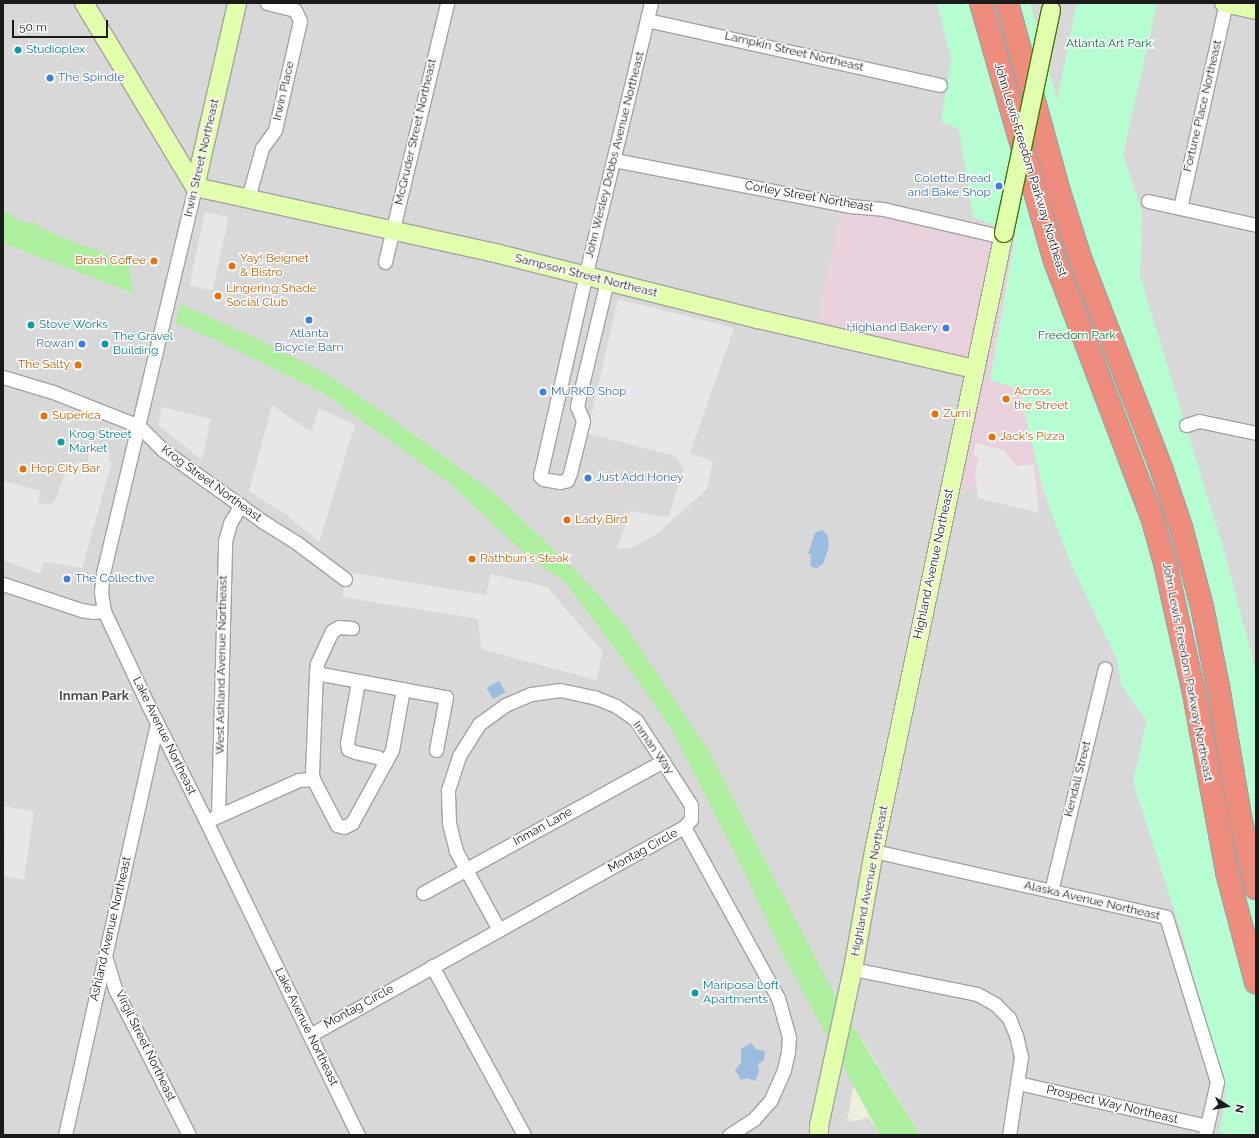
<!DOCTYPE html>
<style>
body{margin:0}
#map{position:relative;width:1259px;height:1138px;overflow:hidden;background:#eeeedf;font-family:Raleway,sans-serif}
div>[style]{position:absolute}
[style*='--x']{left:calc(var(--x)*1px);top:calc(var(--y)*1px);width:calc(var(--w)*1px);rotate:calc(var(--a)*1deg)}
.residential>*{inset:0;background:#d9d8d8}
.industrial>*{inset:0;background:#e8d0dc}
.grass>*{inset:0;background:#adee9f}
.park>*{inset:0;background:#b6fed2}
.parking>*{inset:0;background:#e7e7e7;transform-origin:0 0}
.water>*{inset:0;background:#9bbbe1;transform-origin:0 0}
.roads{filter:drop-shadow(1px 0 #a2a2a2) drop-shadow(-1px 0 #a2a2a2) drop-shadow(0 1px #a2a2a2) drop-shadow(0 -1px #a2a2a2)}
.street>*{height:13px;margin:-6.5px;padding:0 6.5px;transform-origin:6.5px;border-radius:6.5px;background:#fff}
.secondary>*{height:18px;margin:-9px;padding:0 9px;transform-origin:9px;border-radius:9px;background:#e1ffac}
.highway>*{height:22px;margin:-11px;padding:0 11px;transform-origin:11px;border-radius:11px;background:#ee8c7e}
.bridges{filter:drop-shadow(1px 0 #437400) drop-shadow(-1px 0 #437400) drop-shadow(0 1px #437400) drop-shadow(0 -1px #437400)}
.secondary-bridge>*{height:18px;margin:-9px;padding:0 9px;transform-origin:9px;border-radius:9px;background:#e1ffac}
.dots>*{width:11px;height:11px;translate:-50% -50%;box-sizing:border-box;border:2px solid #fff;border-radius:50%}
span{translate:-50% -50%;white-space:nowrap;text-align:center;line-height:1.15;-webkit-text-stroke:3px #fff;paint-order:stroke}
.park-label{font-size:12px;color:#018134}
.culture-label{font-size:12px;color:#0d838f}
.left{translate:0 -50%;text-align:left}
.street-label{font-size:12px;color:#1b1b1b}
.shop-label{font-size:12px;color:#366cbe}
.right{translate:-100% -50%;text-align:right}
.food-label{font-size:12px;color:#c56008}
.neighbourhood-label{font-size:13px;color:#4e4e4e;font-weight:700}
.frame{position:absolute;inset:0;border:4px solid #1b1b1b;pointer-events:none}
.north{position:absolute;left:1207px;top:1086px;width:40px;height:40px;-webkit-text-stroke:3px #fff;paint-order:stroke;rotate:102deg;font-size:11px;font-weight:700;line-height:16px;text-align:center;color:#1b1b1b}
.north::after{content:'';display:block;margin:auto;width:14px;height:18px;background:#1b1b1b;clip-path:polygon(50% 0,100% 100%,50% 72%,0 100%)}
.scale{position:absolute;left:12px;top:20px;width:96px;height:18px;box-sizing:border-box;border:2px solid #1b1b1b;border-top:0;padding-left:5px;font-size:12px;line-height:14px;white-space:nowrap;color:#1b1b1b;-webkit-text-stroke:3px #fff;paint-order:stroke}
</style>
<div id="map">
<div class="residential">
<i style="clip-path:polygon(3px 3px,947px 3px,1016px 233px,843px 202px,974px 363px,1055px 503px,1147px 721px,1133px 782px,1177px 906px,1241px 1135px,920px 1135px,862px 1039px,847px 1122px,869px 1118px,880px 1135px,3px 1135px)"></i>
<i style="clip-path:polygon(1030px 3px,1256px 3px,1256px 756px,1052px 106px)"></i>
</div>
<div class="industrial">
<i style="clip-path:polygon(843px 202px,1016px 233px,990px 380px,1019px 389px,1055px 503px,950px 484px,974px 363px,815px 333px)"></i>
</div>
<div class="grass">
<i style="clip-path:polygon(3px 213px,11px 214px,14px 218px,27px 223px,32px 222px,38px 225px,38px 227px,52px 231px,51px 233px,129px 263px,133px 293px,3px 243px)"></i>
<i style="clip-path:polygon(181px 304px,255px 338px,326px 374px,384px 413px,494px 493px,583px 578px,625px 626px,708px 750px,820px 967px,848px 1018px,920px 1135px,880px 1135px,782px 953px,746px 875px,672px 730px,617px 651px,565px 582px,528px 557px,453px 486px,325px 394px,214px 339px,175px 323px)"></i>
</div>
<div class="park">
<i style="clip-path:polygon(937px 3px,1030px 3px,1057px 100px,1077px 3px,1157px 4px,1123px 154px,1142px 212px,1140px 276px,1225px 554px,1256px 671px,1256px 1135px,1219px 1135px,1226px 1093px,1181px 931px,1133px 782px,1147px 721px,1121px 685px,1117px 660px,1070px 562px,1043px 490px,1019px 389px,990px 380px,1016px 233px,973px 217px,959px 129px,941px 122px,951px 59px)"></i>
</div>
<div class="parking">
<i style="left:205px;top:212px;width:24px;height:75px;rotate:12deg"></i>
<i style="clip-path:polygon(618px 299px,734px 328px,690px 453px,713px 461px,707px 489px,656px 535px,631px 548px,617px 549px,630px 511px,668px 517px,684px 469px,675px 456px,587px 433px)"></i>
<i style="clip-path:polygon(272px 405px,311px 432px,319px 408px,355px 425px,319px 542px,285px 514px,249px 491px)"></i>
<i style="clip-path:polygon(162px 407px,211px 419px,202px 460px,158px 425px)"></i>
<i style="clip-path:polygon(976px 443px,1004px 450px,1016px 466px,1034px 464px,1039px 513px,978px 498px,975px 473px,979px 458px,973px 456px)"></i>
<i style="clip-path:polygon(89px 451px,109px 453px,109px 462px,112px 462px,82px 568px,44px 562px,40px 574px,3px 560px,3px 481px,40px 491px,38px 503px,50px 505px,56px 499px,67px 467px,78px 462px,88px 462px)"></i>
<i style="clip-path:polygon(347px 572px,486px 595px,491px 574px,547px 587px,603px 652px,596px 680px,481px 649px,478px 619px,342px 597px)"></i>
<i style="clip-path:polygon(3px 806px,34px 811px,24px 880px,3px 876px,5px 830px,3px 829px)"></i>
</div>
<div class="water">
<i style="clip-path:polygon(821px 530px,824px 531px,828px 537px,829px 546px,823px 564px,815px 569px,810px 565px,811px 554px,808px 554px,815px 533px)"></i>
<i style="left:499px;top:681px;width:13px;height:14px;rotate:61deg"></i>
<i style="clip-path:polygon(751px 1043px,756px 1049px,765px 1051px,764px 1060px,758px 1064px,759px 1072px,755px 1081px,747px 1078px,741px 1080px,735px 1070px,741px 1063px,741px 1049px)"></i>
</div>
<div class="roads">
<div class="street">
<i style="--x:647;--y:20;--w:300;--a:12.5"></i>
<i style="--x:614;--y:160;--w:240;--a:11"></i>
<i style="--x:850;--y:206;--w:33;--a:5"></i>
<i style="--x:883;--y:209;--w:123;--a:13.1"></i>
<i style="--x:195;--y:187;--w:397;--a:103.4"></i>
<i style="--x:103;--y:573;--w:19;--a:96"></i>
<i style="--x:101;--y:592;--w:19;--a:81"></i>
<i style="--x:104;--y:611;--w:106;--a:64.9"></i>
<i style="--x:149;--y:707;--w:127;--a:63.4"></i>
<i style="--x:206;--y:821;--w:349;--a:64.2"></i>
<i style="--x:248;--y:198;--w:52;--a:-74.4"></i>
<i style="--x:262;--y:148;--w:22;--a:-54"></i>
<i style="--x:275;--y:130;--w:112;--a:-77.1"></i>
<i style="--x:300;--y:21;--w:12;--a:-114"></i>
<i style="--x:295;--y:10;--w:29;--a:-166"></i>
<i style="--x:1148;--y:201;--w:111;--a:12.5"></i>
<i style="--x:1180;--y:208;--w:210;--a:-77.4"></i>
<i style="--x:385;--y:262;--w:266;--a:-76.5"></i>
<i style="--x:607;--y:281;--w:129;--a:103.5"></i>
<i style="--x:577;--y:406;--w:16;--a:68"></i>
<i style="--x:583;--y:421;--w:54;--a:104"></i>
<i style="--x:570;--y:473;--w:8;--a:113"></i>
<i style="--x:567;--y:480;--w:7;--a:164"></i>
<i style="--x:560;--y:482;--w:17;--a:-170"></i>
<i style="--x:543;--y:479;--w:4;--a:-135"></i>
<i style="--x:540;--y:476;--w:216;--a:-77.2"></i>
<i style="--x:588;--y:265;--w:269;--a:-76.5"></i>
<i style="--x:3;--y:377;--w:52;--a:16.7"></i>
<i style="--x:53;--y:392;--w:92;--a:21.6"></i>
<i style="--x:139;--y:426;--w:34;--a:45"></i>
<i style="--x:163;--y:450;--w:122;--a:35.6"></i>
<i style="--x:262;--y:521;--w:41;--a:32.2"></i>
<i style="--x:297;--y:543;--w:60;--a:36.9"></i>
<i style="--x:1186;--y:425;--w:14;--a:-17"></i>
<i style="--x:1199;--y:421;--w:58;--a:11.9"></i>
<i style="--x:3;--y:584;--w:82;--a:18.4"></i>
<i style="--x:81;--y:610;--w:11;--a:10"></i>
<i style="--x:92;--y:612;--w:12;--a:-5"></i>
<i style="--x:352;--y:628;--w:13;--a:-176"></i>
<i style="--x:339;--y:627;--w:8;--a:150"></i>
<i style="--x:332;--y:631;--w:35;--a:115"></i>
<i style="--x:317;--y:663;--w:10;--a:96"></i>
<i style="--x:316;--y:673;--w:100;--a:92.3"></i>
<i style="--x:312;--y:773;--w:6;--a:81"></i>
<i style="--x:313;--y:779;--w:52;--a:62.4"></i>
<i style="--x:337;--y:825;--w:7;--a:16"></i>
<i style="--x:344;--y:827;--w:9;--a:-27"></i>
<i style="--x:352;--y:823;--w:83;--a:-61.3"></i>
<i style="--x:392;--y:750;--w:62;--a:-79.8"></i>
<i style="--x:316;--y:673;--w:132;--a:10.5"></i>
<i style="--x:446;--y:697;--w:54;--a:100.7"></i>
<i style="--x:358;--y:682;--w:62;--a:100.2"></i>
<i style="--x:347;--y:743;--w:6;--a:81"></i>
<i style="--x:348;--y:749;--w:8;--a:23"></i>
<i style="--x:355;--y:752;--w:23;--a:13"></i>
<i style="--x:377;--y:757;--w:10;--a:29"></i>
<i style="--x:218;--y:816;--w:89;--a:-24"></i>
<i style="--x:299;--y:780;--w:14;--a:-4"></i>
<i style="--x:206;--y:821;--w:13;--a:-23"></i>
<i style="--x:218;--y:816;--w:275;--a:-88.5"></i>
<i style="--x:225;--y:541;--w:19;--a:-74"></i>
<i style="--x:230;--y:523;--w:21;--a:-59"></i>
<i style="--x:874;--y:851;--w:299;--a:12.7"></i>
<i style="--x:1166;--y:917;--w:173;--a:72.8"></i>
<i style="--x:1217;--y:1082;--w:54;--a:102.8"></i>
<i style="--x:1051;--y:891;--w:229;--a:-76.4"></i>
<i style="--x:423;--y:893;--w:274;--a:-28.8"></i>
<i style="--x:499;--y:930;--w:90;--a:-118.6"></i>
<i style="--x:456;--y:851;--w:30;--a:-104"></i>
<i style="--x:449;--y:822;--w:32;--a:-92"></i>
<i style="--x:448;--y:790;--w:36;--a:-72"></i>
<i style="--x:459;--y:756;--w:38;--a:-58"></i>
<i style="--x:479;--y:724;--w:32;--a:-36"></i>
<i style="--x:505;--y:705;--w:28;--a:-23"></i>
<i style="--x:531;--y:694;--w:29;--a:-8"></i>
<i style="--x:560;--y:690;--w:35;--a:12"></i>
<i style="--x:594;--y:697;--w:24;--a:22"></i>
<i style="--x:616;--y:706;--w:24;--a:35"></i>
<i style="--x:636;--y:720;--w:101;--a:57.1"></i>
<i style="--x:691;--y:805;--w:14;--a:90"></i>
<i style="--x:691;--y:819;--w:11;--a:131"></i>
<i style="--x:105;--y:956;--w:37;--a:73"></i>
<i style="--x:116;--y:991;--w:161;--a:63.1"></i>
<i style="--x:432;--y:966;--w:192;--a:61.4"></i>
<i style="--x:853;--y:969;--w:126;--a:11.4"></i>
<i style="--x:977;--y:994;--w:21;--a:29"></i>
<i style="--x:995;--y:1004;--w:20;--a:45"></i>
<i style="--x:1009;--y:1018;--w:18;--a:68"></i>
<i style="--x:1016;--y:1035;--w:23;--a:77"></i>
<i style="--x:1021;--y:1057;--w:79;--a:98.7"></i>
<i style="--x:310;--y:1035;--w:428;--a:-29.1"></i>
<i style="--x:684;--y:827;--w:195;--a:61.2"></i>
<i style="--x:778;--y:998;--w:41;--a:74.2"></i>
<i style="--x:789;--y:1037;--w:15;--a:94"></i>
<i style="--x:788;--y:1052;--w:18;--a:103"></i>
<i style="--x:784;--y:1070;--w:34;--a:114"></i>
<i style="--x:770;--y:1101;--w:24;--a:132"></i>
<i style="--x:754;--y:1119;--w:30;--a:147"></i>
<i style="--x:1018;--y:1083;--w:194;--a:12.8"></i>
<i style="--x:65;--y:1135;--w:422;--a:-77.4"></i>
</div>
<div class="secondary">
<i style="--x:84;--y:3;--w:215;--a:58.9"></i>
<i style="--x:1224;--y:3;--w:33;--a:12"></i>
<i style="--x:195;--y:187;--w:303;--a:12.4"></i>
<i style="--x:491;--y:252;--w:275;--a:14.1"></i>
<i style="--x:758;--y:319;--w:223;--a:13"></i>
<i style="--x:195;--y:187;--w:189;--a:-77.1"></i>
<i style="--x:819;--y:1135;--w:9;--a:-90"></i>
<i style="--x:819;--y:1126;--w:161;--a:-77.8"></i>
<i style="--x:853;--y:969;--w:120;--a:-79.9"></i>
<i style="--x:874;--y:851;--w:632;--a:-78.12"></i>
</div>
<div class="highway">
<i style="--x:981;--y:3;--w:265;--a:74"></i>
<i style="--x:1054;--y:258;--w:280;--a:69.3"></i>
<i style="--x:1153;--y:520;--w:45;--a:74.4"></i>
<i style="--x:1165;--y:563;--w:128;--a:77.4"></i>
<i style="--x:1193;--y:688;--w:191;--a:79.5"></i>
<i style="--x:1228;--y:876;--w:110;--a:75.2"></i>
<i style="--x:1007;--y:3;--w:199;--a:74.6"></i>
<i style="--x:1060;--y:195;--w:66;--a:72.4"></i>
<i style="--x:1080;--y:258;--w:228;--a:68.9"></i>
<i style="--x:1162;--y:471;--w:59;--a:71.3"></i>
<i style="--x:1181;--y:527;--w:83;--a:75.3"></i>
<i style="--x:1202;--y:607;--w:81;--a:78.6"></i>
<i style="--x:1218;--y:686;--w:138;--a:80.4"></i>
<i style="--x:1241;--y:822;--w:68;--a:77.2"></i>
</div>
</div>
<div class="bridges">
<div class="secondary-bridge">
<i style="--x:1004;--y:233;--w:228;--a:-78.1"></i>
</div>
</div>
<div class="dots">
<i style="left:18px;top:50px;background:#0f9aa8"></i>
<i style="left:50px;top:78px;background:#3f7fe0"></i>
<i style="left:999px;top:186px;background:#3f7fe0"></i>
<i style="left:154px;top:261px;background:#e8710a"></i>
<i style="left:232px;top:266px;background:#e8710a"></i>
<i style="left:218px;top:296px;background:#e8710a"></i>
<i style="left:309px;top:320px;background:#3f7fe0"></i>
<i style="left:31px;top:325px;background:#0f9aa8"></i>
<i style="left:946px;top:328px;background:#3f7fe0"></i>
<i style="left:82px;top:344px;background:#3f7fe0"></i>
<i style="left:105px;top:344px;background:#0f9aa8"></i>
<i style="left:78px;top:365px;background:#e8710a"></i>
<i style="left:543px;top:392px;background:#3f7fe0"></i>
<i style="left:1006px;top:399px;background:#e8710a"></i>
<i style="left:935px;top:414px;background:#e8710a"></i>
<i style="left:44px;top:416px;background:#e8710a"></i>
<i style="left:992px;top:437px;background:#e8710a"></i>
<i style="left:61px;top:442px;background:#0f9aa8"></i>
<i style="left:23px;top:469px;background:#e8710a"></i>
<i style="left:588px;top:478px;background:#3f7fe0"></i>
<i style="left:567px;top:520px;background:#e8710a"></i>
<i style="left:472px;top:559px;background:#e8710a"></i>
<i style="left:67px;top:579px;background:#3f7fe0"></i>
<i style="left:695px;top:993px;background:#0f9aa8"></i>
</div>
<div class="park-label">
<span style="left:1109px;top:44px">Atlanta Art Park</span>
<span style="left:1077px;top:336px">Freedom Park</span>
</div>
<div class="culture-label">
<span class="left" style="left:26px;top:50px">Studioplex</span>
<span class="left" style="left:39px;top:325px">Stove Works</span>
<span class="left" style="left:113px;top:344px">The Gravel<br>Building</span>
<span class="left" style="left:69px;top:442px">Krog Street<br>Market</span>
<span class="left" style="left:703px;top:993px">Mariposa Loft<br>Apartments</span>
</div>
<div class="street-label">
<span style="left:794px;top:52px;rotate:13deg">Lampkin Street Northeast</span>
<span style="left:284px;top:91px;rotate:-77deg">Irwin Place</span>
<span style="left:1203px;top:106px;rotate:-77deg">Fortune Place Northeast</span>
<span style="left:416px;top:132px;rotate:-77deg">McGruder Street Northeast</span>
<span style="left:615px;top:155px;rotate:-76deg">John Wesley Dobbs Avenue Northeast</span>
<span style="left:202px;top:158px;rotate:-77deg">Irwin Street Northeast</span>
<span style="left:1030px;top:170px;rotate:73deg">John Lewis Freedom Parkway Northeast</span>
<span style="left:809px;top:197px;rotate:10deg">Corley Street Northeast</span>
<span style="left:586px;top:276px;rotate:14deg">Sampson Street Northeast</span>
<span style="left:211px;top:484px;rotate:36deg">Krog Street Northeast</span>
<span style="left:934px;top:564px;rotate:-78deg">Highland Avenue Northeast</span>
<span style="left:222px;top:665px;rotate:-89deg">West Ashland Avenue Northeast</span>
<span style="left:1187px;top:672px;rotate:79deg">John Lewis Freedom Parkway Northeast</span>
<span style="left:164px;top:736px;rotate:64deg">Lake Avenue Northeast</span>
<span style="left:653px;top:748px;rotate:55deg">Inman Way</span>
<span style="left:1078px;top:779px;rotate:-76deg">Kendall Street</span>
<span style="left:543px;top:827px;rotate:-29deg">Inman Lane</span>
<span style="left:643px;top:851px;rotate:-29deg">Montag Circle</span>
<span style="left:870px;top:881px;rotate:-79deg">Highland Avenue Northeast</span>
<span style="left:1092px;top:901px;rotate:13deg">Alaska Avenue Northeast</span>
<span style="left:111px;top:929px;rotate:-77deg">Ashland Avenue Northeast</span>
<span style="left:359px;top:1007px;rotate:-29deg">Montag Circle</span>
<span style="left:306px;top:1027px;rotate:64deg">Lake Avenue Northeast</span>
<span style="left:145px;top:1046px;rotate:64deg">Virgil Street Northeast</span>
<span style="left:1112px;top:1105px;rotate:13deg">Prospect Way Northeast</span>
</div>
<div class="shop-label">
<span class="left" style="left:58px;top:78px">The Spindle</span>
<span class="right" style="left:991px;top:186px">Colette Bread<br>and Bake Shop</span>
<span class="right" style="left:938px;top:328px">Highland Bakery</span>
<span style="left:309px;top:341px">Atlanta<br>Bicycle Barn</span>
<span class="right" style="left:74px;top:344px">Rowan</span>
<span class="left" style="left:551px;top:392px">MURKD Shop</span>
<span class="left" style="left:596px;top:478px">Just Add Honey</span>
<span class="left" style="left:75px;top:579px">The Collective</span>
</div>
<div class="food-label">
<span class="left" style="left:240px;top:266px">Yay! Beignet<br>&amp; Bistro</span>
<span class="right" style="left:146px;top:261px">Brash Coffee</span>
<span class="left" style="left:226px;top:296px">Lingering Shade<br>Social Club</span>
<span class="right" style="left:70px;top:365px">The Salty</span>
<span class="left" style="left:1014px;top:399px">Across<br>the Street</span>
<span class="left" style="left:943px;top:414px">Zumi</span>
<span class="left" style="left:52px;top:416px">Superica</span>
<span class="left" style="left:1000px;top:437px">Jack's Pizza</span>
<span class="left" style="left:31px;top:469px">Hop City Bar</span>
<span class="left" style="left:575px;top:520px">Lady Bird</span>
<span class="left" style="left:480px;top:559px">Rathbun's Steak</span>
</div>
<div class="neighbourhood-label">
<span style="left:94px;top:696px">Inman Park</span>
</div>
<div class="frame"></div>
<div class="north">N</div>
<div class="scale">50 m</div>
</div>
